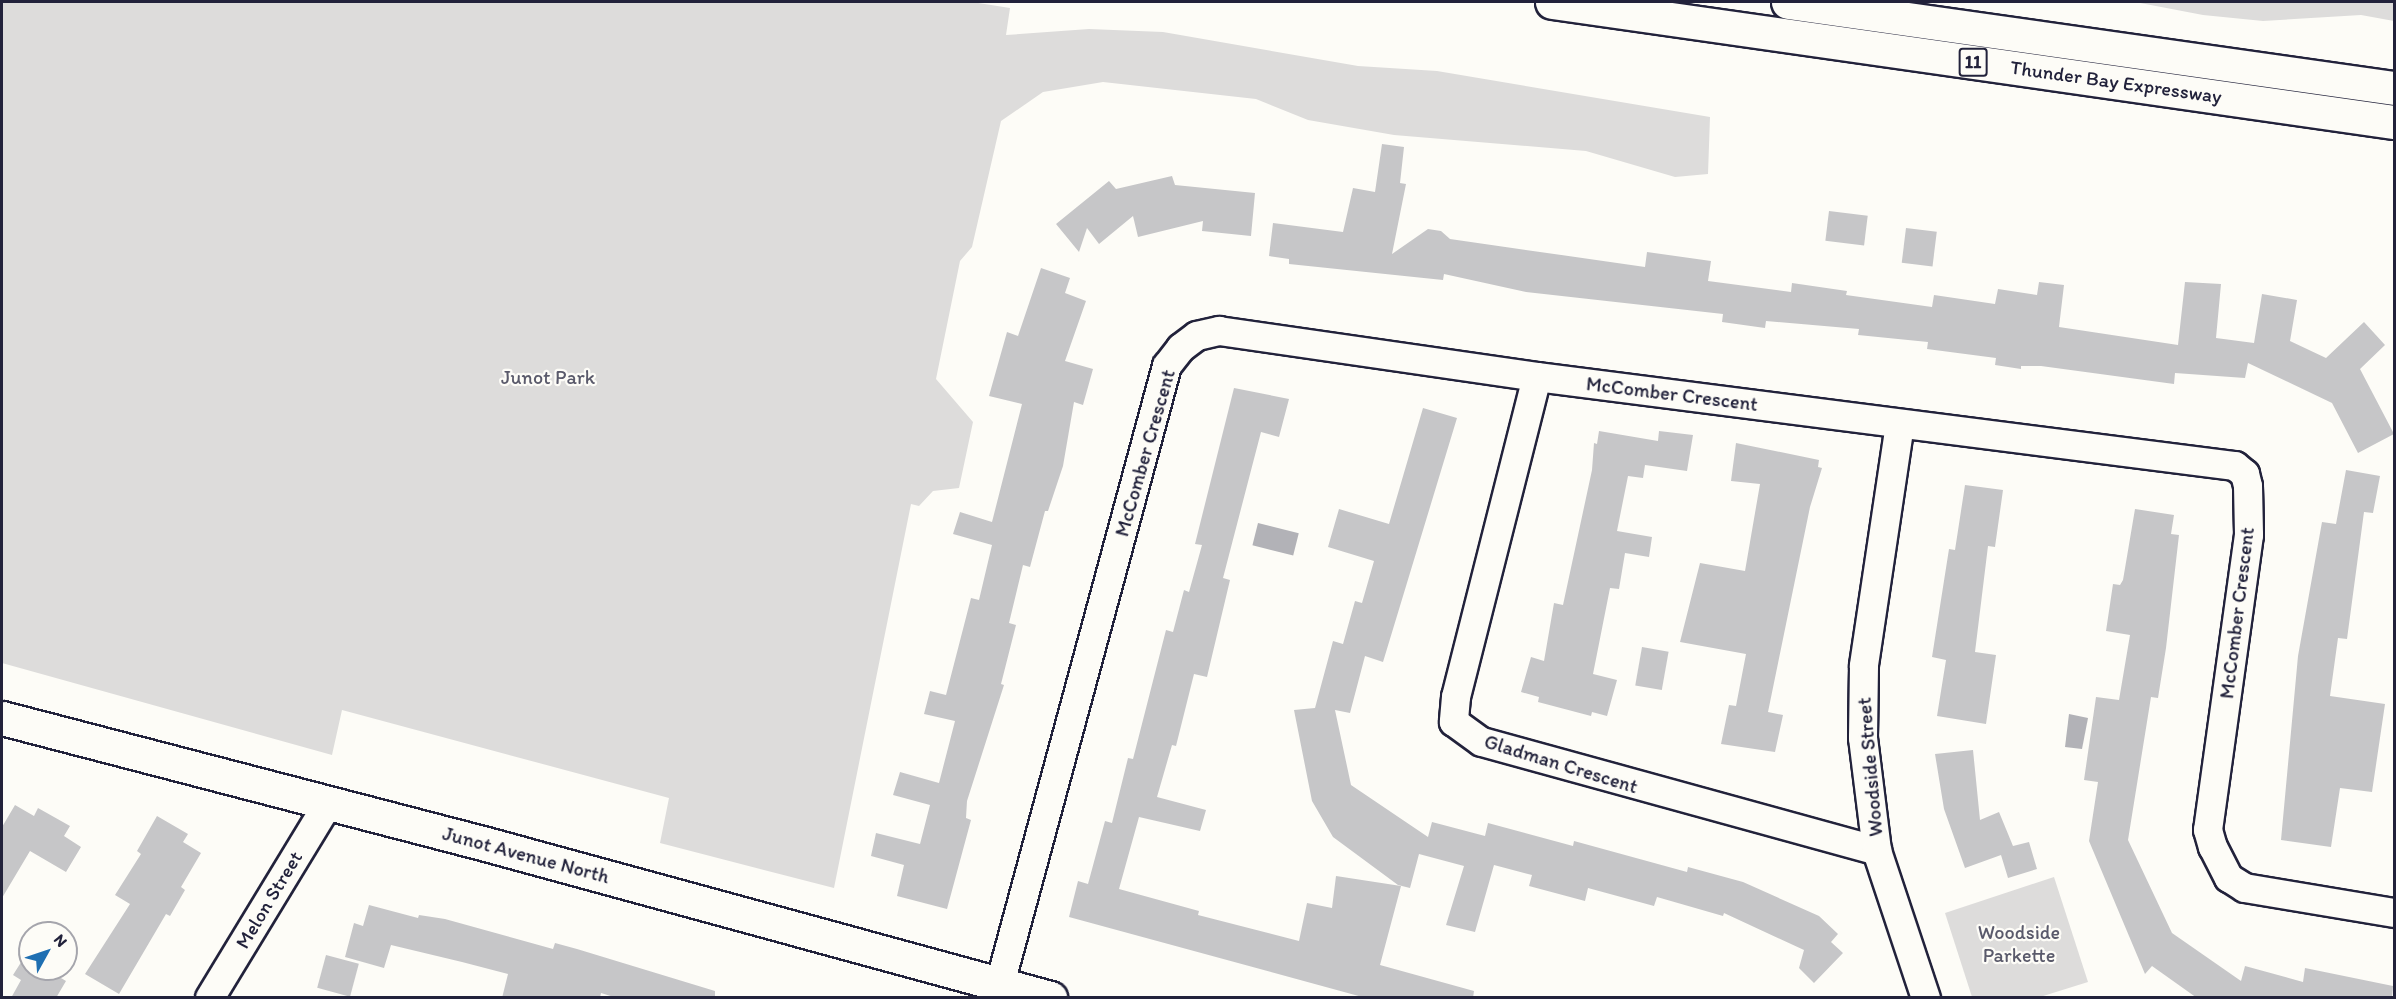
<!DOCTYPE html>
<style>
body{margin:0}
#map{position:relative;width:2396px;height:999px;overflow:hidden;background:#fdfcf7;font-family:Itim,sans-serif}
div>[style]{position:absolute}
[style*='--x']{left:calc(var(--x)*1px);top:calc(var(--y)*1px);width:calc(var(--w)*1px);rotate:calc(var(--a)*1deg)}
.green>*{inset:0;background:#dddcdb}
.water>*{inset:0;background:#b2b2b7;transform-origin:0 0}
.building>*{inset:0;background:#c6c6c8;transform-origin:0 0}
.roads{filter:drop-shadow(2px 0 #22223b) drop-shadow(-2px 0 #22223b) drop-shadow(0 2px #22223b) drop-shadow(0 -2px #22223b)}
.minor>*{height:28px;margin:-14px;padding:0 14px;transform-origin:14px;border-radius:14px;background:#fdfcf7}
.secondary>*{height:33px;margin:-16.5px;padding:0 16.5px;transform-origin:16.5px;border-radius:16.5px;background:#fdfcf7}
.trunk>*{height:33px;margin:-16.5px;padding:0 16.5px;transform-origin:16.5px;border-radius:16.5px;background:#fdfcf7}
span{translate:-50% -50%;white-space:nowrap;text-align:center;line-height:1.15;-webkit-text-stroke:4.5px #fdfcf7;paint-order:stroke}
.shield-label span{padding:2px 4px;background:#fdfcf7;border:2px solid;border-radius:4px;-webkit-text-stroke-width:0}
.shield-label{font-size:18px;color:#22223b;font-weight:700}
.street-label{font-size:20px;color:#22223b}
.park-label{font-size:20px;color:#5a5a6b}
.frame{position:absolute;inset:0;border:3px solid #22223b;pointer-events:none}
.north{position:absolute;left:18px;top:921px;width:60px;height:60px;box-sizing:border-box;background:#fdfcf7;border:2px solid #a5a5ac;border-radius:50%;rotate:50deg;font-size:16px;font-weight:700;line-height:24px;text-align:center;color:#22223b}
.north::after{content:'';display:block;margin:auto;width:21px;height:27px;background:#1f6fb2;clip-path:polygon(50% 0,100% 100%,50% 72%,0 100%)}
</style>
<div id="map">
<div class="green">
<i style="clip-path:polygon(2px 2px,972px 2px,1010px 8px,1006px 35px,1089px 29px,1163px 32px,1358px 66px,1437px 71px,1710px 117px,1708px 174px,1675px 177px,1586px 151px,1394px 135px,1308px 120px,1256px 99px,1103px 82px,1043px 92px,1001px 121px,972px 247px,960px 261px,936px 379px,973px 422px,959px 488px,933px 491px,919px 506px,911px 504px,834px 888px,660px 843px,669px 798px,342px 710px,332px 755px,2px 663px)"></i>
<i style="clip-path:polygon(2135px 2px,2394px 2px,2394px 21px,2361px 15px,2263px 21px,2203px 15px)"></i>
<i style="clip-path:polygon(2054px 877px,2088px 982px,2040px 997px,1972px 997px,1945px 913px)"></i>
</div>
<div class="water">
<i style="left:1258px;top:523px;width:42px;height:23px;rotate:14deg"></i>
<i style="clip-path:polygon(2069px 714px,2088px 718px,2082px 749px,2065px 747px)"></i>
</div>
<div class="building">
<i style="clip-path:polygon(1382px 144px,1404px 147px,1400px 183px,1406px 184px,1392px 254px,1428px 229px,1441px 231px,1450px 239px,1645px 267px,1647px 252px,1711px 261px,1708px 281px,1791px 292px,1792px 283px,1847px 291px,1846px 295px,1932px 307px,1934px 295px,1995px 304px,1998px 289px,2037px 295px,2039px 282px,2064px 285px,2059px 327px,2178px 345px,2185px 282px,2221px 284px,2216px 338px,2254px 343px,2262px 294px,2297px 300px,2290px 341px,2326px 358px,2364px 322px,2385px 345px,2360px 369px,2394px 434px,2358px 453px,2332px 403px,2248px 363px,2245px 378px,2175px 373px,2174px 384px,2041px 366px,2021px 366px,2021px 369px,1995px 365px,1996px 358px,1927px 349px,1928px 342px,1858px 335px,1859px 329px,1766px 321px,1765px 328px,1722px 322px,1723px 314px,1526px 292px,1444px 274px,1443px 280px,1289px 264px,1289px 259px,1269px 256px,1273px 223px,1343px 232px,1353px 188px,1375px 192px)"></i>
<i style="clip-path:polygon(1172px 176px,1175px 185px,1255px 193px,1251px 236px,1202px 231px,1203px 221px,1138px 237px,1133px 216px,1099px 244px,1087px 228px,1079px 252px,1056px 224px,1109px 181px,1116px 189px)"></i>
<i style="left:1829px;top:211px;width:39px;height:30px;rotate:7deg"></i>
<i style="left:1906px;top:228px;width:31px;height:35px;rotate:7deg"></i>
<i style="clip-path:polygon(1041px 268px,1070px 278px,1065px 293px,1086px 301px,1065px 361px,1093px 369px,1083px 405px,1074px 402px,1063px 466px,1048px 511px,1045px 511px,1030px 567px,1023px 565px,1009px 623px,1016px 625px,1001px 684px,1004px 685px,967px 801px,966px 818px,971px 820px,947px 909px,897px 896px,904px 865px,871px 856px,876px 833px,920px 844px,930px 805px,893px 795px,900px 772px,939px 783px,955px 721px,924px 714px,930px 691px,946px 695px,971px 598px,979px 600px,992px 545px,953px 534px,960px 512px,992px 522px,1022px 404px,989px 396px,1007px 332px,1018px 336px)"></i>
<i style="clip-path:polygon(1234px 388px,1289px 399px,1279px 437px,1261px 432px,1223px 578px,1230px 580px,1207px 677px,1194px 674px,1176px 746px,1172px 745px,1157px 797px,1206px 810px,1200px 831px,1139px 817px,1119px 889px,1199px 911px,1198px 915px,1299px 941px,1307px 903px,1332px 908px,1336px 876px,1401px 886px,1380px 965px,1474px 991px,1473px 998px,1366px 998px,1069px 917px,1078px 881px,1088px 884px,1105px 821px,1112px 823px,1128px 758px,1133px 759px,1166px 630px,1173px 632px,1184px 590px,1189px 592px,1202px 545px,1195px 544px)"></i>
<i style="clip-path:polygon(1423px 408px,1457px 418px,1383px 662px,1365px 656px,1350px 713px,1335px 710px,1351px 785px,1428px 837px,1432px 822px,1485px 836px,1488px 823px,1573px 846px,1574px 841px,1687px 872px,1688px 867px,1743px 882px,1819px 916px,1838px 934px,1831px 942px,1843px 953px,1814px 983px,1799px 968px,1804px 950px,1724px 913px,1723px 916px,1657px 897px,1654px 906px,1588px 888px,1585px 901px,1529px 886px,1532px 875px,1494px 865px,1475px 932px,1446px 925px,1464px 866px,1419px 854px,1410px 888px,1398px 885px,1333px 837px,1312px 801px,1294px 710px,1315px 708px,1333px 641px,1343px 644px,1355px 601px,1362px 603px,1374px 561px,1328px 547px,1339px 509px,1389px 524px)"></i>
<i style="clip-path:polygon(1599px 431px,1658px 441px,1659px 431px,1693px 435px,1687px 471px,1645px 465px,1643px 478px,1628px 476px,1617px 531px,1652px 537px,1649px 557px,1625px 553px,1619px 589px,1610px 588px,1593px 674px,1617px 680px,1607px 716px,1592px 712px,1591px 716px,1538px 702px,1539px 697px,1521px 692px,1531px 657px,1544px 661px,1554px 603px,1563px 605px,1592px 470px,1594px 443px,1597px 444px)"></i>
<i style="clip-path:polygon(1736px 443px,1819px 460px,1818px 467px,1822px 468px,1810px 507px,1768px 712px,1783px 715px,1775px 752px,1721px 744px,1729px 705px,1736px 706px,1746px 654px,1680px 642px,1700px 563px,1745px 571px,1760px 484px,1731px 481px)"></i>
<i style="clip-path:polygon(2346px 470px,2380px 476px,2373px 513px,2364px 512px,2347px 639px,2338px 638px,2330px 696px,2385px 704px,2372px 792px,2340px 788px,2331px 847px,2281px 840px,2298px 656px,2322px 522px,2336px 524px)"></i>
<i style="clip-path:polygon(1965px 485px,2003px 490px,1995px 547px,1988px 546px,1975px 652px,1996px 655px,1986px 724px,1937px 716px,1946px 660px,1932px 657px,1949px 549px,1955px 550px)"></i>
<i style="clip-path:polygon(2135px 509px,2174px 515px,2171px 534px,2179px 535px,2166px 648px,2158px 698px,2151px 697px,2128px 840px,2172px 933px,2241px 981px,2245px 966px,2303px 982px,2305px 968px,2393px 986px,2392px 998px,2197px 998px,2152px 966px,2145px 974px,2089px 841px,2098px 782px,2084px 780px,2096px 697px,2119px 700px,2130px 635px,2106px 631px,2113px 584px,2120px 585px,2123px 580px)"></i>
<i style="left:1642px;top:647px;width:27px;height:39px;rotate:10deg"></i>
<i style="clip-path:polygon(1973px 750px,1980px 820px,1999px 812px,2013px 846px,2029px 842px,2037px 869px,2008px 878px,2001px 855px,1965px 868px,1944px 809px,1935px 754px)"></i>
<i style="clip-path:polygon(15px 805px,34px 816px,38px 808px,70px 826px,64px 836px,81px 847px,66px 872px,30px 851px,2px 898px,2px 827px)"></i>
<i style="clip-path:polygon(157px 816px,188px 834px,183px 842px,201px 853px,181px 887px,185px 890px,170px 916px,166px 914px,119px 994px,85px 974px,130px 904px,115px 895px,141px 854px,137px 851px)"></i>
<i style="clip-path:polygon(369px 905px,418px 918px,419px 915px,445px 919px,553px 949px,555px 943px,577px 949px,715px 991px,715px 998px,617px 998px,601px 993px,600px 998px,502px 998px,508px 974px,462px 962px,391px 945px,384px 968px,345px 957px,354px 923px,363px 926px)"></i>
<i style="left:326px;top:955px;width:34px;height:34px;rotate:15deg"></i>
<i style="clip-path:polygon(25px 956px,30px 959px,30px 969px,46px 969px,66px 981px,56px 998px,11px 998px,21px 980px,13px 975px)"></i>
</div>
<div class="roads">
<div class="minor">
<i style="--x:1537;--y:377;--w:330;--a:104.2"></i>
<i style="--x:1456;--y:697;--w:25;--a:95"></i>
<i style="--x:1454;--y:722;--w:34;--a:36"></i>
<i style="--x:1482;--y:742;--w:410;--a:15.4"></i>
<i style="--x:1900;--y:424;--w:245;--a:98.5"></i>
<i style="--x:1864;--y:666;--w:72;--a:90.8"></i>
<i style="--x:1863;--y:738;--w:114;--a:82.9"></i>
<i style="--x:1877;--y:851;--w:155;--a:71.6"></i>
<i style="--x:1000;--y:984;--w:640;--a:-74.88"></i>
<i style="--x:1167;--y:366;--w:23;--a:-52"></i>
<i style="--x:1181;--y:348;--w:20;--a:-37"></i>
<i style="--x:1197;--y:336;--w:23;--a:-13"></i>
<i style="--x:1219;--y:331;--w:321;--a:8.2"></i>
<i style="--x:1537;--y:377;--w:704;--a:7.27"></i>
<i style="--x:2235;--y:466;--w:13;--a:39"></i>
<i style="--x:2245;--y:474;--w:12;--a:76"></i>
<i style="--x:2248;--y:486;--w:49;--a:88.8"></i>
<i style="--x:2249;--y:535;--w:298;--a:97.9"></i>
<i style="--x:2208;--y:830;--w:18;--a:74"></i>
<i style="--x:2213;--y:847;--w:35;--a:63"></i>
<i style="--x:2229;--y:878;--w:19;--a:32"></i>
<i style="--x:2245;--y:888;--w:151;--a:9.5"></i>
<i style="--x:210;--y:998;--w:229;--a:-58.7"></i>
</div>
<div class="secondary">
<i style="--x:2;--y:718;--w:500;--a:14.59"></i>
<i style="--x:486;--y:844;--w:585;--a:15.27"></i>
</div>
<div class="trunk">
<i style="--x:1552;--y:2;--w:851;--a:8.11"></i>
<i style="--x:1788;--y:2;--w:612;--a:8.08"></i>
</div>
</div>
<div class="shield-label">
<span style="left:1973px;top:62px">11</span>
</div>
<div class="street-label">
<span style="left:2116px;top:82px;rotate:8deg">Thunder Bay Expressway</span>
<span style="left:1672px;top:394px;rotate:7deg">McComber Crescent</span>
<span style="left:1145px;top:453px;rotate:-74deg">McComber Crescent</span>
<span style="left:2237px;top:613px;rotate:-83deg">McComber Crescent</span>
<span style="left:1561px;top:764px;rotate:17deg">Gladman Crescent</span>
<span style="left:1870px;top:767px;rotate:-95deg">Woodside Street</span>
<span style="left:526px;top:855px;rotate:15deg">Junot Avenue North</span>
<span style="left:269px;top:900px;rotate:-59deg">Melon Street</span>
</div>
<div class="park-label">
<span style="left:548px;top:377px">Junot Park</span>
<span style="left:2019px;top:944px">Woodside<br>Parkette</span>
</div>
<div class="frame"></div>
<div class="north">N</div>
</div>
